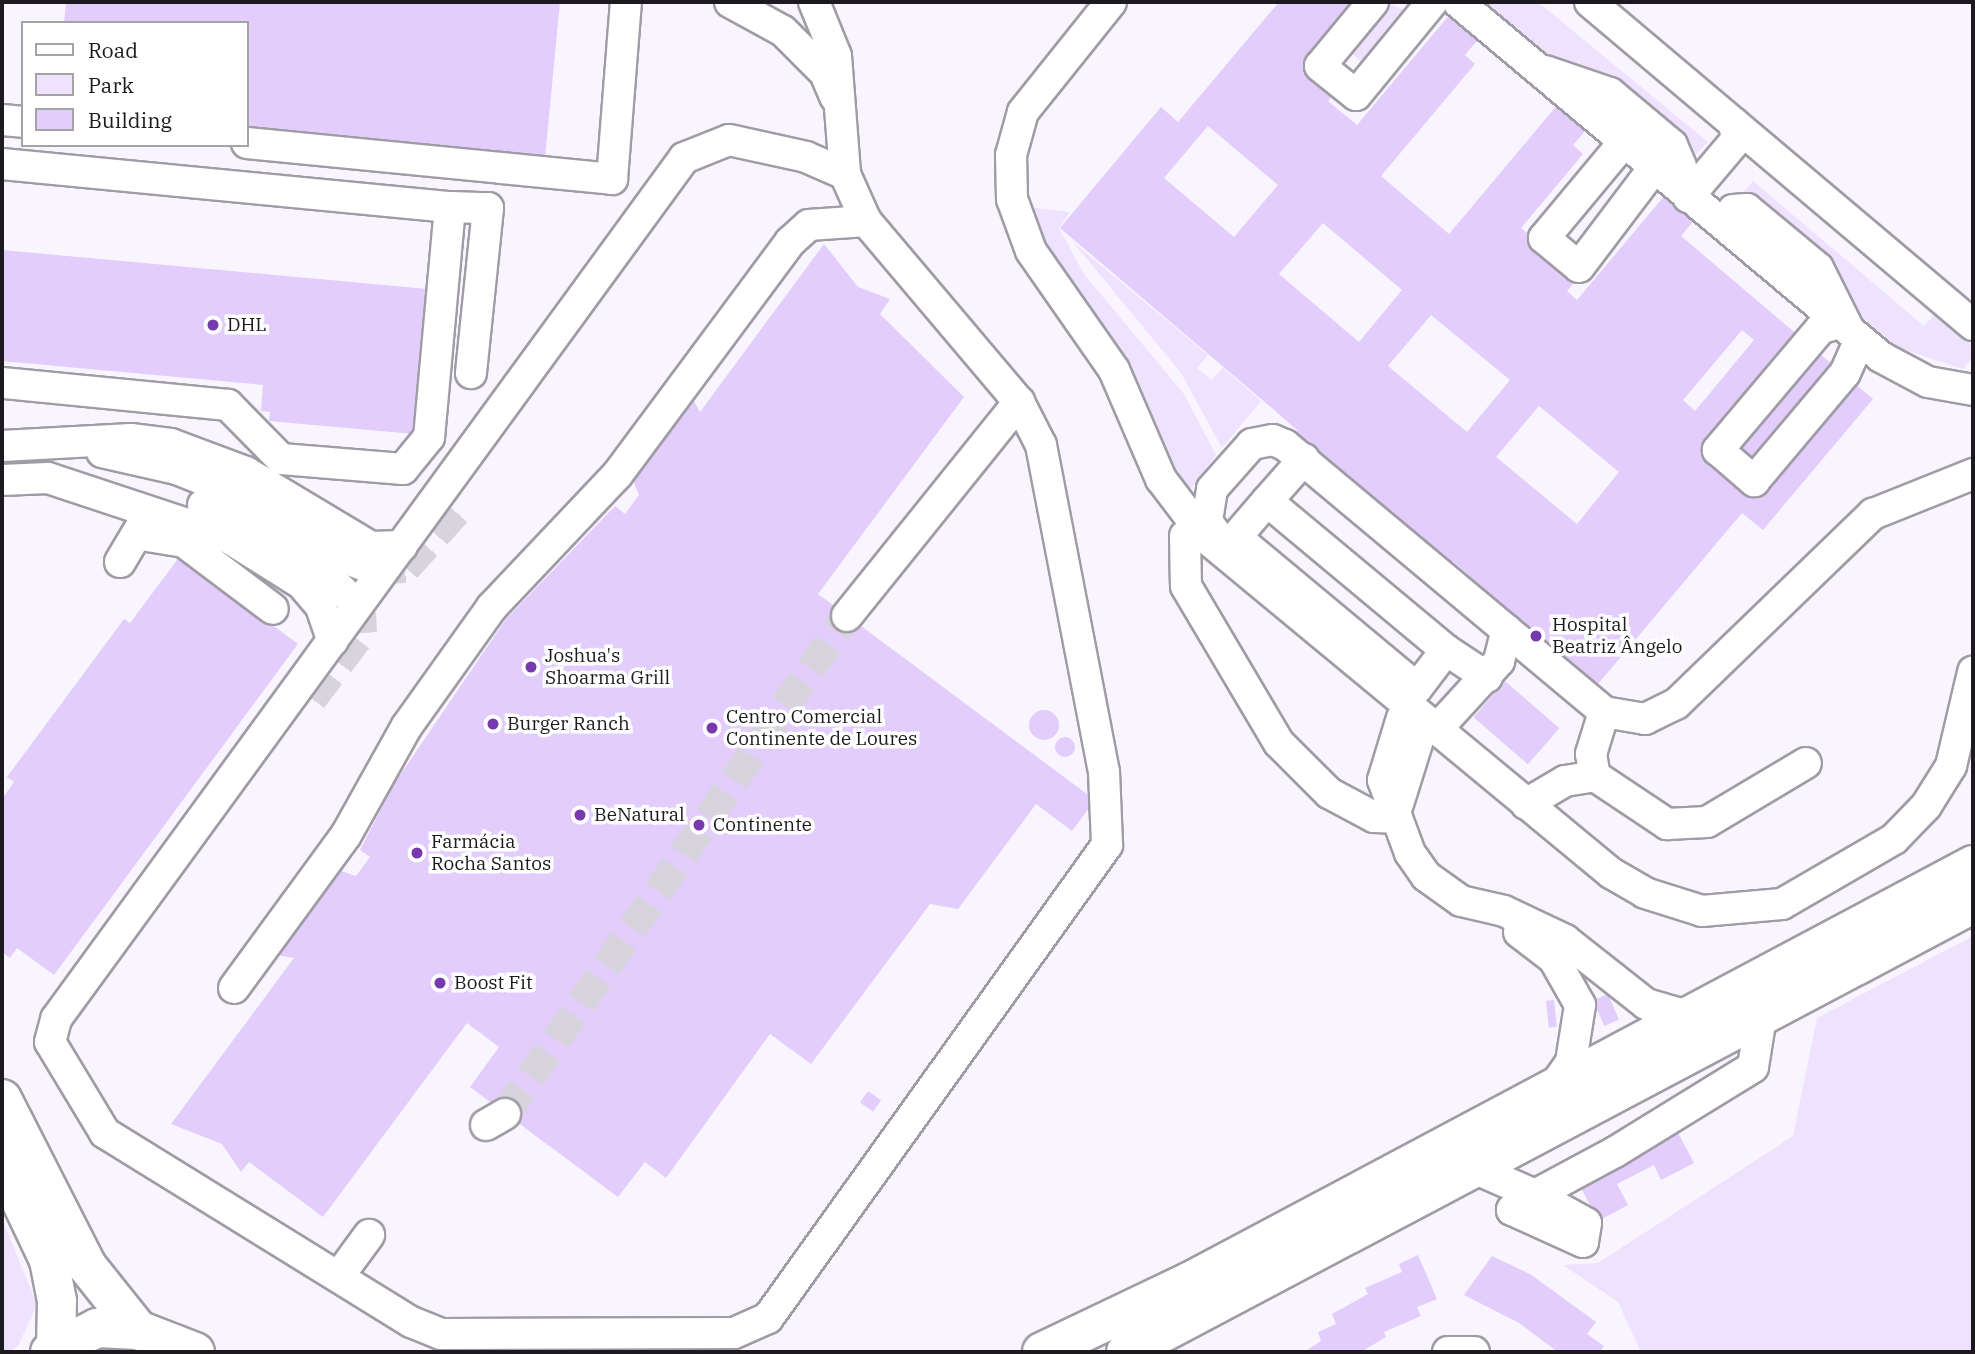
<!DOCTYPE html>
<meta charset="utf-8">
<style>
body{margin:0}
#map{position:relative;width:1975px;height:1354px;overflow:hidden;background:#f9f5ff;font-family:"IBM Plex Serif",serif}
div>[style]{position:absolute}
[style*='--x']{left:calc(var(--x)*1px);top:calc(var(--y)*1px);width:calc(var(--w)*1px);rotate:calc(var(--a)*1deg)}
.green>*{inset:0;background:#eee2fe}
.building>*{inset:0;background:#e2cdfd;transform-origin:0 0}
.round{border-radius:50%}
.minor-tunnel>*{height:30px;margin-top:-15px;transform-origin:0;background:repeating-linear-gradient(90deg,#d8d4dd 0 30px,transparent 0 45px)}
.roads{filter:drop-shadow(2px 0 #a09ca5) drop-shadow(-2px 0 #a09ca5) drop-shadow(0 2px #a09ca5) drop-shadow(0 -2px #a09ca5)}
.minor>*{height:30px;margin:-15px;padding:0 15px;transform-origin:15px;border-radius:15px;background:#fff}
.major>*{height:38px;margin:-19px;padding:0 19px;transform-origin:19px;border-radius:19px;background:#fff}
.dots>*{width:19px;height:19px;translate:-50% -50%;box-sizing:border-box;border:4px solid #fff;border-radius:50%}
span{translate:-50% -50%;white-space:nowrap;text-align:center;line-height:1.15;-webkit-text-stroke:7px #fff;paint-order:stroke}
.poi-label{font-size:19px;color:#1c1a1e}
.left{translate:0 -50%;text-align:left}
.frame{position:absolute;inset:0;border:4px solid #1c1a1e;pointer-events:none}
.legend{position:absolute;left:21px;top:21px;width:228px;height:126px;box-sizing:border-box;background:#fff;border:2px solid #a4a3a5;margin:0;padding:9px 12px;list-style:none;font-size:21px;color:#1c1a1e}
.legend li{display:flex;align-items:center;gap:14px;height:35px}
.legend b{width:35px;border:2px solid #a4a3a5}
</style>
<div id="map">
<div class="green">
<i style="clip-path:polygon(1386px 2px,1411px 13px,1366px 66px,1346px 48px)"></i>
<i style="clip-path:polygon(1474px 2px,1538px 2px,1708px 142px,1695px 156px,1615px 87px,1558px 66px)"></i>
<i style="clip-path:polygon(1753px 181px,1924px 326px,1937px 311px,1969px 339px,1973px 356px,1963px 369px,1899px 348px,1847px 305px,1822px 263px,1741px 195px)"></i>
<i style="clip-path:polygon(1028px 207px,1070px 212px,1059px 228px,1084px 274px,1184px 394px,1216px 455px,1187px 494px,1055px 268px)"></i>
<i style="clip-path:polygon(1073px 242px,1208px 355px,1197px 368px,1212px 380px,1223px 368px,1261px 401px,1222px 448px,1181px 373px)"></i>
<i style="clip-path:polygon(1973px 936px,1973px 1352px,1641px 1352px,1618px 1302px,1563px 1265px,1598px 1263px,1793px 1136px,1817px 1018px)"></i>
<i style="clip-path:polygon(2px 1218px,37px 1305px,18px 1346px,8px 1352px,2px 1352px)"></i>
</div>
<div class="building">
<i style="clip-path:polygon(66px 2px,560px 2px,545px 158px,247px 127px,247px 23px,64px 23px)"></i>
<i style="clip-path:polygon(evenodd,1279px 2px,1365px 2px,1318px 64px,1342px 84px,1328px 101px,1357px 125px,1456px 7px,1485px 31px,1465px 55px,1475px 64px,1381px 176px,1449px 234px,1564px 97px,1593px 122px,1573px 145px,1583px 154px,1521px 228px,1579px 277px,1567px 291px,1577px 300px,1671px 188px,1700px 213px,1681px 236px,1873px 399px,1763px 530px,1742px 513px,1598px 684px,1574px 664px,1570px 668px,1453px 561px,1449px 566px,1294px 436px,1298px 431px,1273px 409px,1060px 228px,1161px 107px,1178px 122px,1279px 2px,1208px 126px,1278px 185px,1234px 237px,1164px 178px,1208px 126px,1279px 2px,1323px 223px,1402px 290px,1359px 342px,1279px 274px,1323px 223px,1279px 2px,1431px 315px,1510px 380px,1467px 432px,1388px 366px,1431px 315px,1279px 2px,1742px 330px,1754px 340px,1695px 411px,1683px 400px,1742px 330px,1279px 2px,1539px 406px,1619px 472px,1577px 524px,1496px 457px,1539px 406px)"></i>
<i style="clip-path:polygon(824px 244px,858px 287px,890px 299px,880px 314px,964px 397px,818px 594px,1095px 800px,1072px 831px,1036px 804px,958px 909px,930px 904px,811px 1064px,770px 1034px,666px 1178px,645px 1162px,618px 1197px,470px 1087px,499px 1047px,467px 1023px,323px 1217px,249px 1162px,241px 1172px,222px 1144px,171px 1124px,294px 958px,266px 953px,341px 871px,356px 876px,370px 857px,360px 850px,394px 784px,506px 619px,615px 506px,625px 514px,639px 495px,633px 481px,688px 390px,700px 412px)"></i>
<i style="clip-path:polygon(2px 250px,427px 289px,414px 434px,269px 421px,270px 412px,261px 411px,263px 385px,2px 361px)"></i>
<i style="clip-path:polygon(180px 556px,298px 644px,54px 975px,17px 948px,10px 958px,2px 952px,2px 799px,14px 782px,7px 777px,124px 619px,130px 623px)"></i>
<i style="left:1505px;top:681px;width:72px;height:48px;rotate:41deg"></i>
<i class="round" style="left:1029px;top:710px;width:30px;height:30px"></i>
<i class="round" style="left:1055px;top:737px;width:20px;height:20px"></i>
<i style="left:1608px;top:994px;width:28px;height:16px;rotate:67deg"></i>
<i style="left:1554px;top:1000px;width:27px;height:8px;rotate:84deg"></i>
<i style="left:868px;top:1091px;width:16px;height:14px;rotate:35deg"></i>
<i style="clip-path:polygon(1675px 1127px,1694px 1163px,1661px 1180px,1654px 1165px,1617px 1184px,1628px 1205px,1598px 1221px,1569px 1164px)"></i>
<i style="clip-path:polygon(1418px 1255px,1437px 1299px,1417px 1307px,1421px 1316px,1384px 1332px,1386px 1337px,1361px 1352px,1304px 1352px,1321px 1341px,1318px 1332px,1336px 1324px,1332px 1314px,1368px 1294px,1365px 1288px,1402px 1272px,1399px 1264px)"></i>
<i style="clip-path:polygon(1492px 1256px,1530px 1274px,1596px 1322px,1587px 1334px,1604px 1346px,1599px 1352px,1558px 1352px,1519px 1323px,1464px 1295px)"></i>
</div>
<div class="minor-tunnel">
<i style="--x:375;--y:570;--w:31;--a:-4"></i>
<i style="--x:406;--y:568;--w:82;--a:-48"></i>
<i style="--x:312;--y:699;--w:83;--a:-52.9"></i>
<i style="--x:362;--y:633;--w:20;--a:-93"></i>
<i style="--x:361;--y:613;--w:16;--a:-125"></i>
<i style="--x:505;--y:1114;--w:604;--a:-55.52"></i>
</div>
<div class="roads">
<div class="minor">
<i style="--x:730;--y:2;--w:60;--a:28.7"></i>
<i style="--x:783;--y:31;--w:59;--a:45"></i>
<i style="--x:825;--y:73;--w:26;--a:67"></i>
<i style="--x:814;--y:2;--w:58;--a:67.8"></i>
<i style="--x:836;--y:56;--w:118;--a:85.6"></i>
<i style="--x:845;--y:174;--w:51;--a:65.9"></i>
<i style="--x:866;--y:221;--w:237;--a:49.8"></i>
<i style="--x:1019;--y:402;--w:48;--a:62.9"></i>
<i style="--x:1041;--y:445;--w:333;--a:79.1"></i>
<i style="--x:1104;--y:772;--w:73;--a:87.6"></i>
<i style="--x:1107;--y:845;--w:582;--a:125.63"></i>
<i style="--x:768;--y:1318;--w:37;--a:156"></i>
<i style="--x:734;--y:1333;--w:293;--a:179.8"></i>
<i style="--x:441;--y:1334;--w:32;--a:-158"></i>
<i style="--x:411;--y:1322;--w:360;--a:-148.3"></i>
<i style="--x:105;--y:1133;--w:106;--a:-121.1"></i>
<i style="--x:50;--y:1042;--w:24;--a:-75"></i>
<i style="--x:56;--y:1019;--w:1066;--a:-53.89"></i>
<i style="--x:684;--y:158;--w:48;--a:-21.8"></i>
<i style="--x:729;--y:140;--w:79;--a:12.4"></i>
<i style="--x:806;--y:157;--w:43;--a:23.6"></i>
<i style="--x:1111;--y:2;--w:141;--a:128.7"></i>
<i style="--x:1023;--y:112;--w:45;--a:105.6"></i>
<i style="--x:1011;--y:155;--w:44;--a:88.7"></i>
<i style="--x:1012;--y:199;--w:55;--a:69.9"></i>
<i style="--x:1031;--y:251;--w:145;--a:55.1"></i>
<i style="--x:1114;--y:370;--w:119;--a:66.7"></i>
<i style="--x:1161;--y:479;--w:74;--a:52.7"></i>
<i style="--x:1206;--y:538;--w:526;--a:39.6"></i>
<i style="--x:1611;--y:873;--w:39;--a:30"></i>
<i style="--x:1645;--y:893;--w:60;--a:17.5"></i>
<i style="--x:1702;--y:911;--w:80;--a:-5"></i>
<i style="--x:1782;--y:904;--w:129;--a:-30.1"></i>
<i style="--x:1894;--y:839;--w:46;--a:-45.9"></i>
<i style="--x:1926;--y:806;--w:47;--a:-58"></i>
<i style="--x:1951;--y:766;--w:97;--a:-76.8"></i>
<i style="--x:1373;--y:2;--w:83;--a:129.6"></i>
<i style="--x:1320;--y:66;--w:46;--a:38.9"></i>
<i style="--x:1356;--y:95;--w:120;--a:-50.7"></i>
<i style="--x:1458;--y:2;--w:552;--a:40"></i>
<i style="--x:1881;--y:357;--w:53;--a:28"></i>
<i style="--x:1928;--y:382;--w:46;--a:10.1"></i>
<i style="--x:1590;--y:2;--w:501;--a:40.14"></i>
<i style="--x:1545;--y:71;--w:69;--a:18.7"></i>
<i style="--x:1610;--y:93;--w:81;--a:40"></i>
<i style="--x:1672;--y:145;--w:23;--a:67"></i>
<i style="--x:2;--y:120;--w:21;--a:5"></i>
<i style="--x:1624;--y:142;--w:125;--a:129.8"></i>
<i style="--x:1544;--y:238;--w:45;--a:39.6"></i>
<i style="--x:1579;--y:267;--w:124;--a:-52.9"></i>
<i style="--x:247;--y:143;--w:367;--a:5.6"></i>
<i style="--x:612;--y:179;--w:178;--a:-85.5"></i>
<i style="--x:2;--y:164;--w:450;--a:5.5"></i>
<i style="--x:450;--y:207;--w:231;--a:95.2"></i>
<i style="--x:429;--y:437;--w:41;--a:129.1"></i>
<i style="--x:403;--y:469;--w:122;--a:-175.3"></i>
<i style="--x:281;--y:459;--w:76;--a:-134.5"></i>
<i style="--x:228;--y:405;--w:227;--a:-174.4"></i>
<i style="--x:1688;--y:197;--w:76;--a:-49.8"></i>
<i style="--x:1737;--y:139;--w:16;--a:-101"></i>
<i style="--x:450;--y:207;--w:38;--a:2"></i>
<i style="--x:488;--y:208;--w:166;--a:95.9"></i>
<i style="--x:1733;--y:210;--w:14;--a:-4"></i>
<i style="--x:1747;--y:209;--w:92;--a:39.7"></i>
<i style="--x:1818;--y:268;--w:67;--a:63.4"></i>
<i style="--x:1839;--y:323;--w:19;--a:164"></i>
<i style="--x:1821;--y:328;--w:160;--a:130.2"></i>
<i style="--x:1718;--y:450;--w:48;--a:40.7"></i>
<i style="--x:1754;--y:481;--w:141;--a:-49.9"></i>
<i style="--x:1845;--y:373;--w:36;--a:-66"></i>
<i style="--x:2;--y:446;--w:129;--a:-3.1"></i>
<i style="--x:131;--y:439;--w:40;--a:7.1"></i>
<i style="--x:171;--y:444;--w:80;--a:20.5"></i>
<i style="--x:246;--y:472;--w:146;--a:31"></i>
<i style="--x:371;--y:547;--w:31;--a:-2"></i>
<i style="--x:102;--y:452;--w:77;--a:12.8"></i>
<i style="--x:177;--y:469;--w:96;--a:22"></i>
<i style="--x:266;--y:505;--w:79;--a:36.3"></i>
<i style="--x:330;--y:552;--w:48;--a:21.8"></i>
<i style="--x:2;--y:480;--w:46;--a:-2.5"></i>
<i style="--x:48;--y:478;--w:191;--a:18.3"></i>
<i style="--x:229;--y:538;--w:86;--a:32.2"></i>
<i style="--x:302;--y:584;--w:30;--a:50"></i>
<i style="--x:321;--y:607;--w:36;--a:71"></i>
<i style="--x:1267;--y:501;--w:233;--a:39.8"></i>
<i style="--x:1446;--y:650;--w:48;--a:127.3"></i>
<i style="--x:1417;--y:688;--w:236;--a:-140.2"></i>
<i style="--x:1236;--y:537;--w:48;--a:-49.3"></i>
<i style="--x:1267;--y:501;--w:56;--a:-48.6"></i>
<i style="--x:203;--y:505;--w:123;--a:27.2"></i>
<i style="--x:312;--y:561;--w:56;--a:44.3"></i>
<i style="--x:141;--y:535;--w:44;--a:9.2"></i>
<i style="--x:184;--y:542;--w:111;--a:37"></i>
<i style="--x:1185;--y:536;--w:50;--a:88.9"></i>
<i style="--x:1186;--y:586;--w:182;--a:59.4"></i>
<i style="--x:1279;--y:743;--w:71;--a:45"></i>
<i style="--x:1329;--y:793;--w:51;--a:28.1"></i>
<i style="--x:1374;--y:817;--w:23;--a:2"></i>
<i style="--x:1222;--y:542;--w:26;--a:-126"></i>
<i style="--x:1207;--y:521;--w:32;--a:-81"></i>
<i style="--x:1212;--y:489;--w:60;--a:-48.4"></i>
<i style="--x:1252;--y:444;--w:21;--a:-11"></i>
<i style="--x:1273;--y:440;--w:13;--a:23"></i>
<i style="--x:1285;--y:445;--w:416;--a:39.9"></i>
<i style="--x:1604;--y:712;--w:42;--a:9.7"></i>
<i style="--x:1645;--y:719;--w:34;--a:-26"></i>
<i style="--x:1676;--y:704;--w:274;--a:-44"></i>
<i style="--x:1873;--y:514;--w:108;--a:-21.8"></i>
<i style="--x:120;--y:562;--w:51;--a:-59.4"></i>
<i style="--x:847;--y:616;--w:275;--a:-51.2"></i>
<i style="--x:1446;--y:650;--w:49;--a:33.4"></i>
<i style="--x:1604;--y:712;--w:44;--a:107.2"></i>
<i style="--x:1591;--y:754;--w:22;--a:80"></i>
<i style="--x:1595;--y:776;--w:87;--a:33.7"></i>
<i style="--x:1667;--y:824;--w:40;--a:-2.9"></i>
<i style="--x:1707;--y:822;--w:115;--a:-30.8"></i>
<i style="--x:1402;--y:718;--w:65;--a:107"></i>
<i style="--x:1383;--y:780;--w:78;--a:69.7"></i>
<i style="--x:1410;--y:853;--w:28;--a:55"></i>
<i style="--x:1426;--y:876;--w:43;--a:35.5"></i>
<i style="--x:1461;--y:901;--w:44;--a:13.1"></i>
<i style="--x:1504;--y:911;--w:68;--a:25.4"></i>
<i style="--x:1565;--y:940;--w:103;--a:38.3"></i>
<i style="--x:1646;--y:1004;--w:35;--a:16"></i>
<i style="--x:1680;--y:1014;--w:18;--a:-6"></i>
<i style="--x:1437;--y:729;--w:92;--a:-47.6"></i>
<i style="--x:1499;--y:661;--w:32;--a:-76"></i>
<i style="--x:1398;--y:804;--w:73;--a:-72.6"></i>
<i style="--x:1526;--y:804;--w:45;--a:-30.5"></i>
<i style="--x:1565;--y:781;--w:30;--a:-9"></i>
<i style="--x:1519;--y:932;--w:44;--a:37.6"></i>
<i style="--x:1554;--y:959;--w:53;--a:60.5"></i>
<i style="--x:1580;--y:1005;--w:58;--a:99"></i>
<i style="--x:1571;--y:1062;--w:33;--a:125"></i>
<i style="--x:234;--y:988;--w:190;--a:-53.8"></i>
<i style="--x:346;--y:835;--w:125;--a:-60.8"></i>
<i style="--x:407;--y:726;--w:146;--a:-54.5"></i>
<i style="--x:492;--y:607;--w:182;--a:-46.6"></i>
<i style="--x:617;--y:475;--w:290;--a:-53.4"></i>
<i style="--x:790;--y:242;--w:25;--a:-42"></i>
<i style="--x:809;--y:225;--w:57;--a:-4"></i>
<i style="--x:486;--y:1125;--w:22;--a:-30"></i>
<i style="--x:1476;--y:1169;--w:64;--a:23.8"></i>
<i style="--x:1535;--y:1195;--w:91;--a:-28.3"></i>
<i style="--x:1615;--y:1152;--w:162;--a:-31.6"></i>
<i style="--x:1753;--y:1067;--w:51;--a:-80.9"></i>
<i style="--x:1535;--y:1195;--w:58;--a:28.8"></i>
<i style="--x:1586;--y:1223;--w:19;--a:99"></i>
<i style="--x:1583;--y:1242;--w:78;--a:-155.7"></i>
<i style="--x:1512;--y:1210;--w:27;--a:-33"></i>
<i style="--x:339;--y:1276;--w:51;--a:-53.8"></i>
<i style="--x:1448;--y:1352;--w:26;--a:0"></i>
</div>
<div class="major">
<i style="--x:2;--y:1099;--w:187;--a:63"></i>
<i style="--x:87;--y:1266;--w:82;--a:51.4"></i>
<i style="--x:2;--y:1161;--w:110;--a:64.6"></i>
<i style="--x:49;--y:1260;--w:42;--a:79"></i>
<i style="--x:57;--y:1301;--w:47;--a:91.2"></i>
<i style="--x:50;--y:1352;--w:53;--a:-27.1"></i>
<i style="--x:97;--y:1328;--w:41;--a:2.8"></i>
<i style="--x:138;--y:1330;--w:61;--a:21.1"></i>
<i style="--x:1042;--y:1352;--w:163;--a:-25.5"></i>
<i style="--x:1189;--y:1282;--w:888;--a:-28.01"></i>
<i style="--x:1126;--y:1352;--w:958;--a:-27.88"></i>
</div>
</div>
<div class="dots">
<i style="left:213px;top:325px;background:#7739ae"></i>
<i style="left:1536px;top:636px;background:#7739ae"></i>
<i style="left:531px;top:667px;background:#7739ae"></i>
<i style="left:493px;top:724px;background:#7739ae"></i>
<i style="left:712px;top:728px;background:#7739ae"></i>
<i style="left:580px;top:815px;background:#7739ae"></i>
<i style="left:699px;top:825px;background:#7739ae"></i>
<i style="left:417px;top:853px;background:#7739ae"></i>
<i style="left:440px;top:983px;background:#7739ae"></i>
</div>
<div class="poi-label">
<span class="left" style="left:227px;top:325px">DHL</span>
<span class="left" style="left:1552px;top:636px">Hospital<br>Beatriz Ângelo</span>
<span class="left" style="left:545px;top:667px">Joshua's<br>Shoarma Grill</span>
<span class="left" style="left:726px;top:728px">Centro Comercial<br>Continente de Loures</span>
<span class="left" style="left:507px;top:724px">Burger Ranch</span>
<span class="left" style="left:594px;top:815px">BeNatural</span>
<span class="left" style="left:713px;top:825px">Continente</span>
<span class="left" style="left:431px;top:853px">Farmácia<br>Rocha Santos</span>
<span class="left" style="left:454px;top:983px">Boost Fit</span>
</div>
<div class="frame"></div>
<ul class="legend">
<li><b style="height:9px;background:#fff"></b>Road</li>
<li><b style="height:19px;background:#eee2fe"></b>Park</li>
<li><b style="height:19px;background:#e2cdfd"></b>Building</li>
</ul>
</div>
